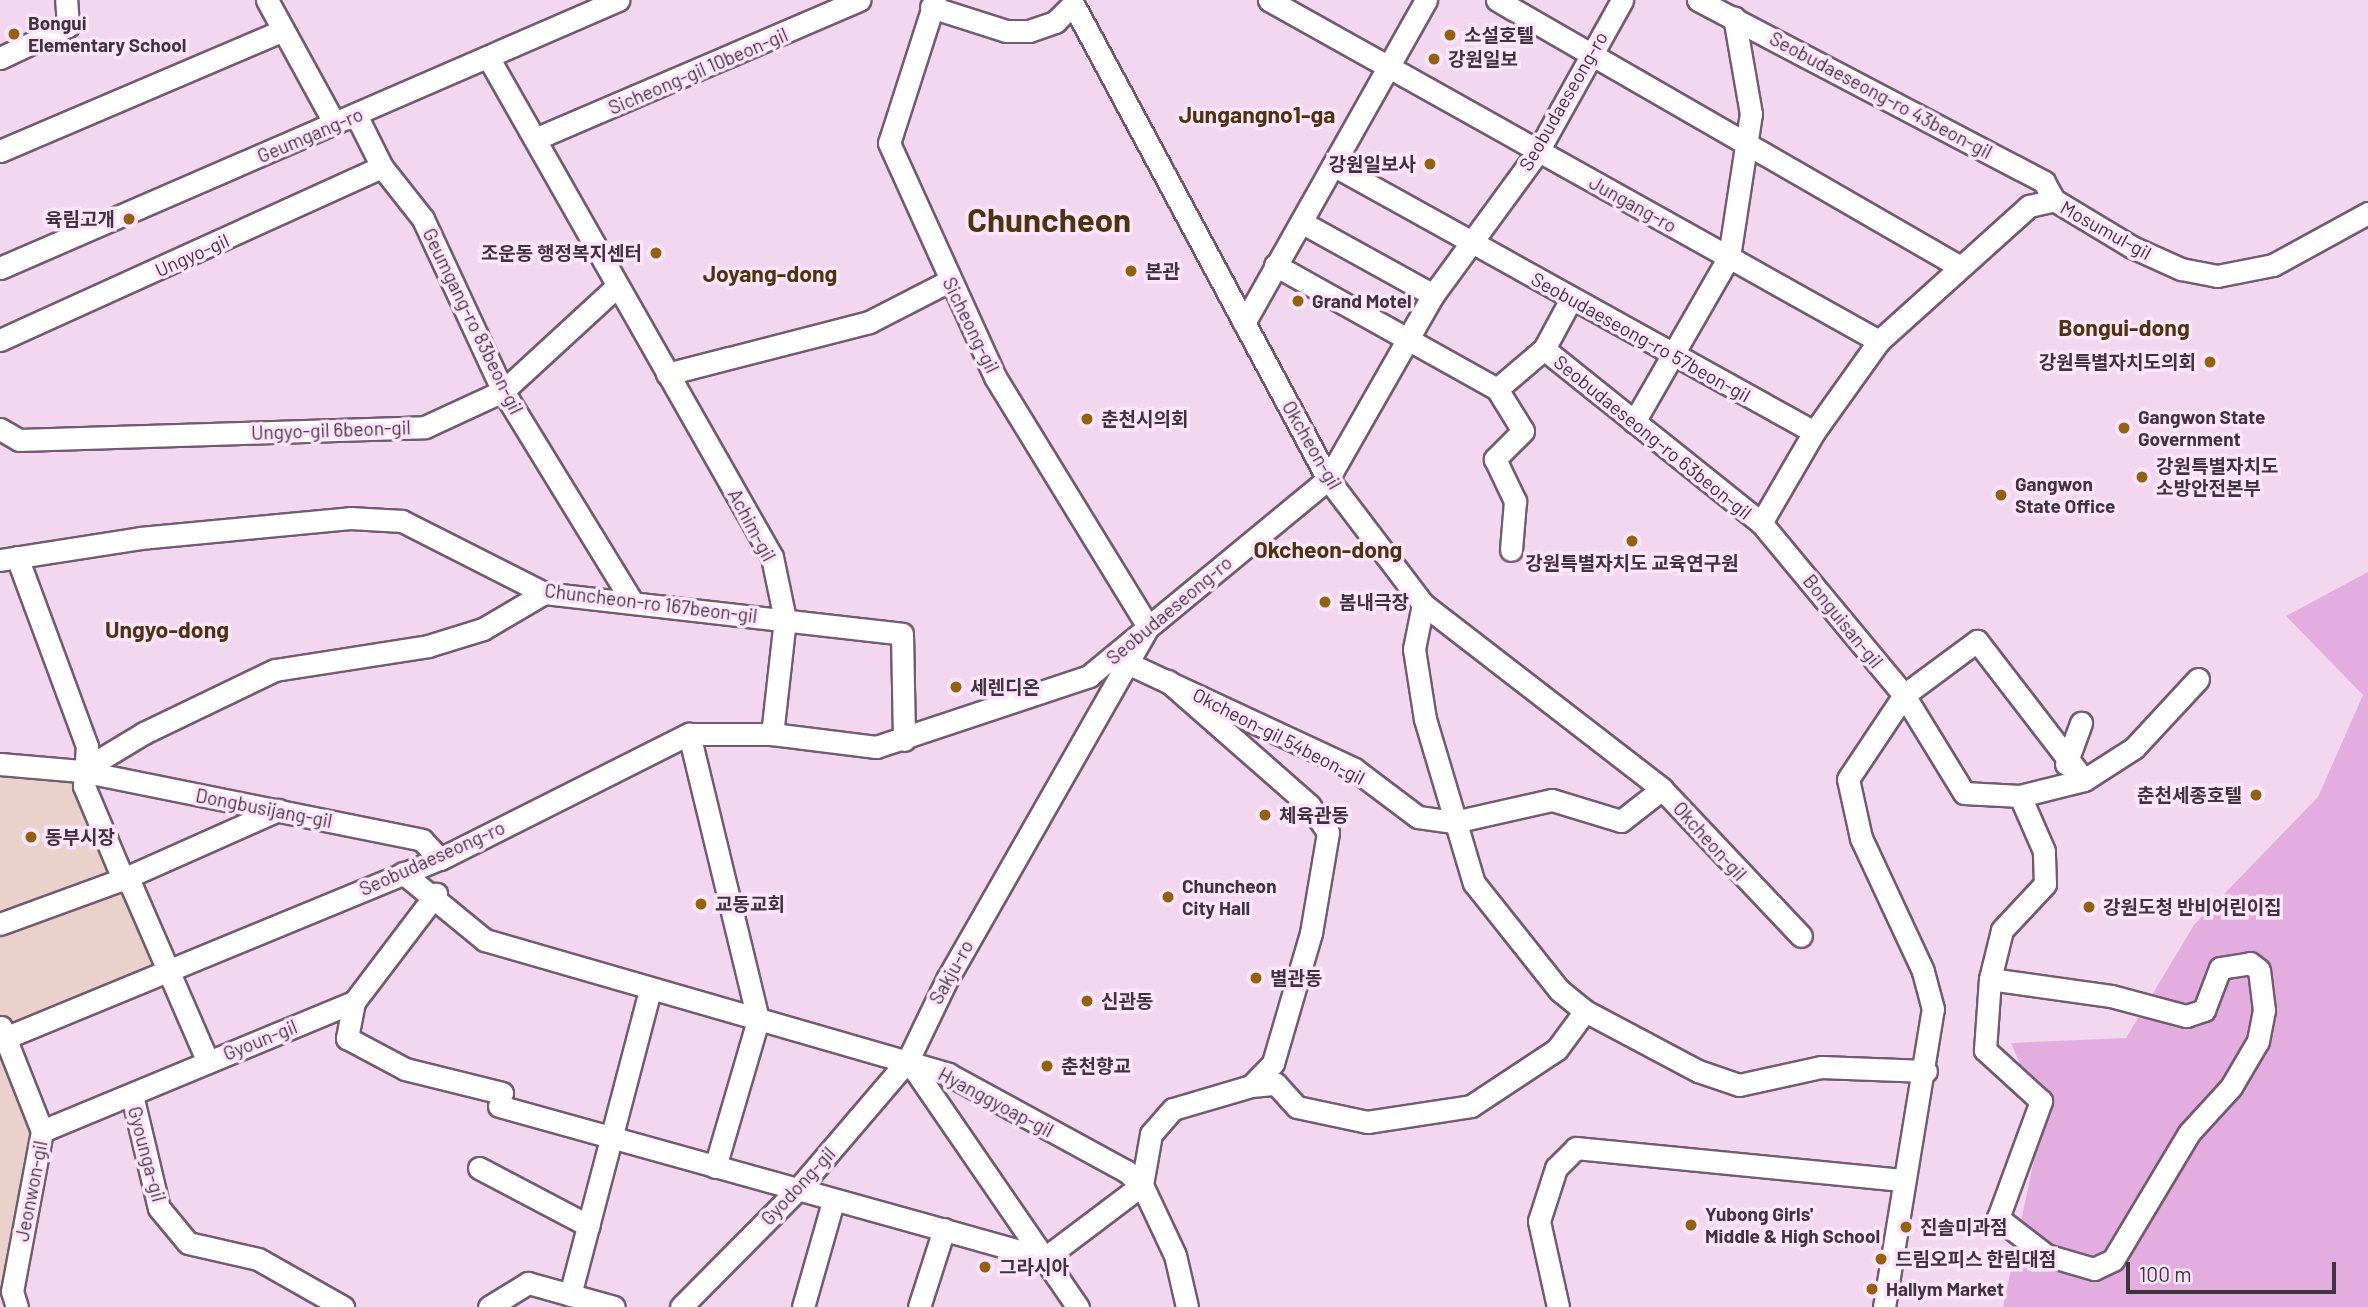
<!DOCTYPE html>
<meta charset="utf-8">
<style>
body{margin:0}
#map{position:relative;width:2368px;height:1307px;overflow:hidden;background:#f2d7ef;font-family:Barlow,"Noto Sans KR",sans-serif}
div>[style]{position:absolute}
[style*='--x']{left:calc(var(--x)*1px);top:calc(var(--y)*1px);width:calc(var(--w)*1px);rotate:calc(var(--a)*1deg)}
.commercial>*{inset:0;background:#ead1cb}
.green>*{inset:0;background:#e3aedf}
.roads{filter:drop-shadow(2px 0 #725b70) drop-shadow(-2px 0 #725b70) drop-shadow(0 2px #725b70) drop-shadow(0 -2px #725b70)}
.minor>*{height:21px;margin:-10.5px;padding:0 10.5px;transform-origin:10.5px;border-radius:10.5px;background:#fff}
.dots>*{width:19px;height:19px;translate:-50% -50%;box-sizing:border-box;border:4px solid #ffe5fc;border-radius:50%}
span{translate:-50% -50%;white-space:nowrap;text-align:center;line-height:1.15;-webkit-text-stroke:7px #ffe5fc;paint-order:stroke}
.poi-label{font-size:19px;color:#3e343d;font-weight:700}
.left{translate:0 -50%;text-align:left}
.right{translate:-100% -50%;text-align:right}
.street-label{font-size:19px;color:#3e343d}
.quarter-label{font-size:23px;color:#4c3411;font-weight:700}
.town-label{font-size:33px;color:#4c3411;font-weight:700}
.scale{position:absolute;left:2126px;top:1262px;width:210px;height:32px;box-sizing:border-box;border:4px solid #3e343d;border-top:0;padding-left:9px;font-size:21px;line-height:24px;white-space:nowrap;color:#3e343d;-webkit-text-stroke:5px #ffe5fc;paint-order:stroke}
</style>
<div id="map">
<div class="commercial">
<i style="clip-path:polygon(0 770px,78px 777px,159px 966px,0 1034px)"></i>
<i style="clip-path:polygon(0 1042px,37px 1132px,8px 1288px,0 1291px)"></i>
</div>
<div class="green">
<i style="clip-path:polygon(2368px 572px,2368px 1307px,2003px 1307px,2043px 1117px,2011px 1043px,2126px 1038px,2194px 925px,2318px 797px,2363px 695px,2286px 616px)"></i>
</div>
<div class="roads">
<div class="minor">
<i style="--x:267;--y:0;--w:141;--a:61.3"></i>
<i style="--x:935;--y:0;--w:150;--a:107.8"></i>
<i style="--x:889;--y:143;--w:257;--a:65.6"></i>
<i style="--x:995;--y:377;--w:293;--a:58.5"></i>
<i style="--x:1148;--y:627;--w:405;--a:119.7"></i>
<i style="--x:947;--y:979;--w:90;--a:115.7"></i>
<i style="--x:908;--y:1060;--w:300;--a:55.5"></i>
<i style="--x:1269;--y:0;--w:699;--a:29.21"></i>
<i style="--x:1497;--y:0;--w:531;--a:29.95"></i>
<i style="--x:1698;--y:0;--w:391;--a:27.7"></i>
<i style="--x:2044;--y:182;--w:21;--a:61"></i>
<i style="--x:931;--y:7;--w:79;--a:17.7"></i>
<i style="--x:1006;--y:31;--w:23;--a:0"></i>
<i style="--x:1029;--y:31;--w:28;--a:-19"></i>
<i style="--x:1055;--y:22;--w:25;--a:-45"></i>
<i style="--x:1073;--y:4;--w:539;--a:61.77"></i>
<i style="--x:1328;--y:479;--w:157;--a:52.8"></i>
<i style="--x:1423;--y:604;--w:302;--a:37.7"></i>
<i style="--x:1662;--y:789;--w:202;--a:46.6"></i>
<i style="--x:488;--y:57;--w:575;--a:60.4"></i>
<i style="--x:772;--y:557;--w:63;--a:78.2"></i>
<i style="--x:785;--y:619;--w:116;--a:96.4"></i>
<i style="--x:0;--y:58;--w:75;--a:-25.2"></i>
<i style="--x:68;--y:26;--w:26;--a:-94"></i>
<i style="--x:356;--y:115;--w:58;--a:63.4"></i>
<i style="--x:382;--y:167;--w:66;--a:51.7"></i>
<i style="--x:423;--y:219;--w:190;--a:65.1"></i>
<i style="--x:503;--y:391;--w:245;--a:58.5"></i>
<i style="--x:535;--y:139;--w:353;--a:-23.2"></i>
<i style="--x:0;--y:151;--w:308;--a:-23.1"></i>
<i style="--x:1333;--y:165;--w:550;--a:29.03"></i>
<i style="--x:1301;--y:222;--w:151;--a:28.9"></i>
<i style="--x:1275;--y:265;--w:254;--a:29.2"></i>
<i style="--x:1497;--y:389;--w:62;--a:-40.4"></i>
<i style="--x:1544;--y:349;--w:57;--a:-61.6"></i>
<i style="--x:0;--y:268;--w:674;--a:-23.44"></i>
<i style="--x:1244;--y:323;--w:371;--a:-60.6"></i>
<i style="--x:0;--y:340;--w:419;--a:-24.4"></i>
<i style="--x:1544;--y:349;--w:278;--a:38.7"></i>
<i style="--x:667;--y:374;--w:209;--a:-14.4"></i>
<i style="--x:869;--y:322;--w:90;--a:-27.1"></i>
<i style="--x:1497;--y:389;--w:49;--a:58.2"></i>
<i style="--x:1523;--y:431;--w:40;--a:135"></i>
<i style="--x:1495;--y:459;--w:47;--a:64.5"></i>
<i style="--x:1515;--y:501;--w:49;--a:94.7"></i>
<i style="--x:1634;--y:422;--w:190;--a:-60.1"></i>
<i style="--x:1729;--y:257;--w:145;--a:-81.3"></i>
<i style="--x:1751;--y:114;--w:98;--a:-99.9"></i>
<i style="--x:0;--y:429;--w:22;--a:30"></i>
<i style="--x:19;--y:440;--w:406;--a:-1.8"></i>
<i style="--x:425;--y:427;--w:86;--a:-24.8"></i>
<i style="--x:503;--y:391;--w:155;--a:-42.6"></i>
<i style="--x:17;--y:557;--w:202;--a:69.7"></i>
<i style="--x:87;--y:746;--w:40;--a:94.3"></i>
<i style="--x:84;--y:786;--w:101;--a:67.2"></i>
<i style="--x:0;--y:560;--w:142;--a:-8.9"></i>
<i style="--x:140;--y:538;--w:211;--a:-5.4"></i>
<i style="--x:350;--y:518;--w:52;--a:3.3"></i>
<i style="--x:402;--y:521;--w:159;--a:26.9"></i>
<i style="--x:544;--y:593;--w:360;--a:6.5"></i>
<i style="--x:902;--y:634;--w:106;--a:88.9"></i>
<i style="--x:1423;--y:604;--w:46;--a:101.3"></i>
<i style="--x:1414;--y:649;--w:71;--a:81.1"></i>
<i style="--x:1425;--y:719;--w:171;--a:73.4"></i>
<i style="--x:1474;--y:883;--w:137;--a:51.5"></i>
<i style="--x:1559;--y:990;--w:33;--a:39"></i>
<i style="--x:1585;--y:1011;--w:128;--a:28"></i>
<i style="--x:1698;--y:1071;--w:43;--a:18.9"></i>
<i style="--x:1739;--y:1085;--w:84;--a:-12.4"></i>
<i style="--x:1821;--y:1067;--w:105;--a:2.2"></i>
<i style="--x:1125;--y:662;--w:253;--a:25"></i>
<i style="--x:1354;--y:769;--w:80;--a:36.9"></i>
<i style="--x:1418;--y:817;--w:36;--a:8"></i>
<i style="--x:1454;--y:822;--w:100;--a:-12.7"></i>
<i style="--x:1552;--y:800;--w:72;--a:16.9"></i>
<i style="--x:1621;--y:821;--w:52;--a:-38"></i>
<i style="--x:2198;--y:679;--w:94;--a:132.8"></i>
<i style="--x:2134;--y:748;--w:59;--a:147.4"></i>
<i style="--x:2084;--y:780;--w:66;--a:166"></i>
<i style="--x:2020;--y:796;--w:56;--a:-176.9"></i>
<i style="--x:1964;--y:793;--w:115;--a:-121.5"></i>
<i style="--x:1904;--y:695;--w:224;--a:-129.7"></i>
<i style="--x:1761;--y:523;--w:105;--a:-59.8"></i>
<i style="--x:1814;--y:432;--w:112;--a:-54.5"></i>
<i style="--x:1879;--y:341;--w:202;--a:-42"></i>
<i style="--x:2029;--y:206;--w:26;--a:-13"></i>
<i style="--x:2054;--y:200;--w:91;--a:31.1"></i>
<i style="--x:2132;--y:247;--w:54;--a:24.2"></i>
<i style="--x:2181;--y:269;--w:37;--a:11"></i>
<i style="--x:2217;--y:276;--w:57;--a:-11.1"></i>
<i style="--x:2273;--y:265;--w:108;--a:-28.7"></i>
<i style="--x:689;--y:734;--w:294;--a:76.4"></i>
<i style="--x:758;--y:1020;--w:153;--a:106.3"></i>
<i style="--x:0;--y:764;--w:81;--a:4.9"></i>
<i style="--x:81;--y:771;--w:348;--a:11.4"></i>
<i style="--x:422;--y:840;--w:26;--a:47"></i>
<i style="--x:2066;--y:764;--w:44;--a:-69.9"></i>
<i style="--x:81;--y:771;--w:74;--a:-31.1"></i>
<i style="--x:144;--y:733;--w:145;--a:-25.7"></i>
<i style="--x:275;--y:670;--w:155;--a:-8.9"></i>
<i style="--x:428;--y:646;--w:58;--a:-17.2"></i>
<i style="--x:483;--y:629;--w:71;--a:-30.5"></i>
<i style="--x:403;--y:873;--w:106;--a:39.3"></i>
<i style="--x:485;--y:940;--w:482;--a:16.1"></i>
<i style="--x:948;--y:1074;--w:203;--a:28.6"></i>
<i style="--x:1126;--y:1171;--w:21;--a:41"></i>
<i style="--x:1142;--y:1185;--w:77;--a:64.8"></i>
<i style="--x:1175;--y:1255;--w:53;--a:77"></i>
<i style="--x:123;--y:879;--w:10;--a:37"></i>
<i style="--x:131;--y:885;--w:193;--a:66.5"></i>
<i style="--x:0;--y:924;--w:131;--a:-20.1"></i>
<i style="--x:123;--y:879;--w:170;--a:-24"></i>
<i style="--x:1990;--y:979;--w:122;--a:8"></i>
<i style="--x:2111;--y:996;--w:78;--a:14.9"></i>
<i style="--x:2186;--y:1016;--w:19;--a:-18"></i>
<i style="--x:2204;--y:1010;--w:45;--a:-69.1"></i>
<i style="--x:2220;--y:968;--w:30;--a:-9"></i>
<i style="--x:2250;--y:963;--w:11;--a:38"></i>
<i style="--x:2259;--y:970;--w:40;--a:82.9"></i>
<i style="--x:2264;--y:1010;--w:32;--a:101"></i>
<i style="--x:2258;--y:1041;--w:53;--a:120.4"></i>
<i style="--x:2231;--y:1087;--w:62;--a:132.4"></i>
<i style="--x:2189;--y:1133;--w:148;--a:120.9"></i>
<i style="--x:2113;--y:1260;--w:21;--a:155"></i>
<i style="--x:2094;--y:1269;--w:50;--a:-163.7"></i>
<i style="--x:2046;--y:1255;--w:61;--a:-142.4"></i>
<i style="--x:1998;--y:1218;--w:125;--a:-69.8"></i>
<i style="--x:2041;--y:1101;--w:76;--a:-137.7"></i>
<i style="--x:1985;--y:1050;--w:71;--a:-86"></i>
<i style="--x:1990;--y:979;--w:50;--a:-76.2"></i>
<i style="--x:2002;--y:930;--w:63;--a:-46.9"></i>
<i style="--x:2045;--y:884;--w:33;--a:-92"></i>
<i style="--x:2044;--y:851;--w:60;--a:-113.6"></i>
<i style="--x:354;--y:1002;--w:37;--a:101"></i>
<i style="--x:347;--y:1038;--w:66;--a:28.1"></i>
<i style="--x:405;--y:1069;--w:100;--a:13.9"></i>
<i style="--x:1;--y:1027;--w:112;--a:68.5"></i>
<i style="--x:42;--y:1131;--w:163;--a:100.6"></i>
<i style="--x:12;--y:1291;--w:17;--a:73"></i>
<i style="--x:0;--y:1040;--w:476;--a:-22.4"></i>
<i style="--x:440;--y:859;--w:279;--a:-26.7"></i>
<i style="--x:689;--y:734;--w:83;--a:0"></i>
<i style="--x:772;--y:734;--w:105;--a:7.1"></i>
<i style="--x:876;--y:747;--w:225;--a:-18.4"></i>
<i style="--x:1089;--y:676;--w:310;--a:-39.5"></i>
<i style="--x:1328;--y:479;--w:212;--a:-60.3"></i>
<i style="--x:1433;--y:295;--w:176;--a:-53.8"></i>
<i style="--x:1537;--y:153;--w:175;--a:-60.9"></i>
<i style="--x:1251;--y:1086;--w:25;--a:-5"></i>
<i style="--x:1276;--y:1084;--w:31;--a:48"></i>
<i style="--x:1297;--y:1107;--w:72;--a:12.1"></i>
<i style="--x:1367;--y:1122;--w:105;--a:-8.7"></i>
<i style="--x:1471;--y:1106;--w:103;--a:-33.5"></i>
<i style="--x:1557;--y:1049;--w:47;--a:-53.6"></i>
<i style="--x:132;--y:1095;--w:116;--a:76.6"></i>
<i style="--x:159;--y:1208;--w:45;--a:50.4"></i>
<i style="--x:188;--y:1243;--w:72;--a:12.9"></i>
<i style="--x:258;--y:1259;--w:98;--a:29.5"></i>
<i style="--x:499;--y:1106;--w:567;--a:15.56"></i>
<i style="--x:1045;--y:1258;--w:121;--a:-37"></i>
<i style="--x:1142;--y:1185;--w:52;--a:-80"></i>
<i style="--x:1151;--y:1134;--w:33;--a:-49"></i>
<i style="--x:1173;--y:1109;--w:81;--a:-16.4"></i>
<i style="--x:1251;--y:1086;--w:32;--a:-46"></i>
<i style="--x:1273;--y:1063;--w:135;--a:-73.7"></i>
<i style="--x:1311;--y:933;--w:102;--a:-80.4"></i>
<i style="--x:1328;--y:832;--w:33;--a:-125"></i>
<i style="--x:1309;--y:805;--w:188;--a:-138.7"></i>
<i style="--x:42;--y:1131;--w:338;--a:-22.5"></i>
<i style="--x:354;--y:1002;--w:136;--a:-52.8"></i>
<i style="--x:479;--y:1168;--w:124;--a:27.8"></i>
<i style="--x:570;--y:1295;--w:314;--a:-75.3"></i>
<i style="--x:489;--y:1307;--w:46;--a:-31.6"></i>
<i style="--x:528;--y:1283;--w:89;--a:15.6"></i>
<i style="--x:681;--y:1307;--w:165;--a:-45.2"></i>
<i style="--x:797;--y:1190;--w:171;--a:-49.5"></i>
<i style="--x:803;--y:1307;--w:109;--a:-74.1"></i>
<i style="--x:919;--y:1307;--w:82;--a:-72.2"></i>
<i style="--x:1558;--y:1307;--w:88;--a:-102.5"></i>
<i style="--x:1539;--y:1221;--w:56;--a:-72.2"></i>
<i style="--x:1556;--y:1168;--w:28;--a:-45"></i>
<i style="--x:1576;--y:1148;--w:330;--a:5.6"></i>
<i style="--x:1884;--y:1307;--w:302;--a:-80.7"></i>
<i style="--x:1933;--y:1009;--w:39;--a:-105"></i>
<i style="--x:1923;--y:971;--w:147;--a:-115"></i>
<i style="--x:1861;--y:838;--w:60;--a:-102.4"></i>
<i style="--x:1848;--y:779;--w:101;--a:-56.3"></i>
<i style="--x:1904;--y:695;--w:91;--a:-36.5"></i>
<i style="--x:1977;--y:641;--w:175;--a:52.4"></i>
</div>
</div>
<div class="dots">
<i style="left:14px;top:34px;background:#926210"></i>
<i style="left:1450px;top:35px;background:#926210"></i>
<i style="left:1434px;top:59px;background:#926210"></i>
<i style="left:1430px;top:164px;background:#926210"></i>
<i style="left:129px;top:219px;background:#926210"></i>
<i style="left:656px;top:253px;background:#926210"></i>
<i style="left:1131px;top:271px;background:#926210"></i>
<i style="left:1298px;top:301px;background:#926210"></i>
<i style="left:2210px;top:362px;background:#926210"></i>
<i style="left:1087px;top:419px;background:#926210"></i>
<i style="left:2124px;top:428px;background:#926210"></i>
<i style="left:2142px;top:477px;background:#926210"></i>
<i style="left:2001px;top:495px;background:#926210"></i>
<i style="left:1632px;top:541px;background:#926210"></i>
<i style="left:1325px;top:602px;background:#926210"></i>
<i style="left:956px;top:687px;background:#926210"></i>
<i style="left:2256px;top:795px;background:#926210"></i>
<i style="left:1265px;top:815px;background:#926210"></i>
<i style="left:31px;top:837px;background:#926210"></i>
<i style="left:1168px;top:897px;background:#926210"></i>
<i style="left:701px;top:904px;background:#926210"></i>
<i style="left:2089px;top:907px;background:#926210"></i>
<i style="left:1256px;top:978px;background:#926210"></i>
<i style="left:1087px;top:1001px;background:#926210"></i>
<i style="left:1047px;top:1066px;background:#926210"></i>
<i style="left:1691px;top:1225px;background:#926210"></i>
<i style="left:1906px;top:1227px;background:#926210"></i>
<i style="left:1881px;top:1259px;background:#926210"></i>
<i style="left:985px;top:1267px;background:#926210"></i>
<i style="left:1872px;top:1289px;background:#926210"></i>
</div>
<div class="poi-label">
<span class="left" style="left:28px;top:34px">Bongui<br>Elementary School</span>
<span class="left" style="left:1464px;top:35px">소설호텔</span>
<span class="left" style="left:1448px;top:59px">강원일보</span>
<span class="right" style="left:1416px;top:164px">강원일보사</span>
<span class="right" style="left:115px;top:219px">육림고개</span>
<span class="right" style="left:642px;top:253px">조운동 행정복지센터</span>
<span class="left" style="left:1145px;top:271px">본관</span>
<span class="left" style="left:1312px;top:301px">Grand Motel</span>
<span class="right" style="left:2196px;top:362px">강원특별자치도의회</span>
<span class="left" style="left:2138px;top:428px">Gangwon State<br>Government</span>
<span class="left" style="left:1101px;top:419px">춘천시의회</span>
<span class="left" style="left:2156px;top:477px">강원특별자치도<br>소방안전본부</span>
<span class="left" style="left:2015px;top:495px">Gangwon<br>State Office</span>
<span style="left:1632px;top:563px">강원특별자치도 교육연구원</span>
<span class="left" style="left:1339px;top:602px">봄내극장</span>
<span class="left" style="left:970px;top:687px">세렌디온</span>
<span class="right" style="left:2242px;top:795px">춘천세종호텔</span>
<span class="left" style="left:1279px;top:815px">체육관동</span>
<span class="left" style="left:45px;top:837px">동부시장</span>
<span class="left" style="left:1182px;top:897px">Chuncheon<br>City Hall</span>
<span class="left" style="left:715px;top:904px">교동교회</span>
<span class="left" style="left:2103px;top:907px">강원도청 반비어린이집</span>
<span class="left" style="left:1270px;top:978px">별관동</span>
<span class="left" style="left:1101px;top:1001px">신관동</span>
<span class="left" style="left:1061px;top:1066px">춘천향교</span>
<span class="left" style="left:1705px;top:1225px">Yubong Girls'<br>Middle &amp; High School</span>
<span class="left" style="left:1920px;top:1227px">진솔미과점</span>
<span class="left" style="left:1895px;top:1259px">드림오피스 한림대점</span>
<span class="left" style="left:999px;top:1267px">그라시아</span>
<span class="left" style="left:1886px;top:1289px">Hallym Market</span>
</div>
<div class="street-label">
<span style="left:698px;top:71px;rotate:-23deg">Sicheong-gil 10beon-gil</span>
<span style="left:1881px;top:95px;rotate:28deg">Seobudaeseong-ro 43beon-gil</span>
<span style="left:1563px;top:101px;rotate:-60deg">Seobudaeseong-ro</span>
<span style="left:310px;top:135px;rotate:-23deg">Geumgang-ro</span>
<span style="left:1633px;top:204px;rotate:29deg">Jungang-ro</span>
<span style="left:2106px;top:230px;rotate:29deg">Mosumul-gil</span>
<span style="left:192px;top:255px;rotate:-24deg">Ungyo-gil</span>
<span style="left:473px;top:321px;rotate:64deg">Geumgang-ro 83beon-gil</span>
<span style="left:971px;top:325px;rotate:64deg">Sicheong-gil</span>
<span style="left:1641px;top:337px;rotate:29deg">Seobudaeseong-ro 57beon-gil</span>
<span style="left:331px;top:430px;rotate:-2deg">Ungyo-gil 6beon-gil</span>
<span style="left:1653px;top:437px;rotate:39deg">Seobudaeseong-ro 63beon-gil</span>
<span style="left:1312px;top:445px;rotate:60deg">Okcheon-gil</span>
<span style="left:752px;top:525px;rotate:62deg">Achim-gil</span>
<span style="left:651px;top:603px;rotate:7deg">Chuncheon-ro 167beon-gil</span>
<span style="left:1169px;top:610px;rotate:-40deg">Seobudaeseong-ro</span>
<span style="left:1843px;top:621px;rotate:51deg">Bonguisan-gil</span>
<span style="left:1279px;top:736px;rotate:27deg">Okcheon-gil 54beon-gil</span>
<span style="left:264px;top:808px;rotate:11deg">Dongbusijang-gil</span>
<span style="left:1710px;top:841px;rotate:48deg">Okcheon-gil</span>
<span style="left:432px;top:858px;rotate:-24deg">Seobudaeseong-ro</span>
<span style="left:951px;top:972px;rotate:-61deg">Sakju-ro</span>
<span style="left:260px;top:1040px;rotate:-22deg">Gyoun-gil</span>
<span style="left:996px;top:1102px;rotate:28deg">Hyanggyoap-gil</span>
<span style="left:147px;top:1154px;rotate:75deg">Gyounga-gil</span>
<span style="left:798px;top:1186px;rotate:-47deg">Gyodong-gil</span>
<span style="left:31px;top:1191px;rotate:-79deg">Jeonwon-gil</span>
</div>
<div class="quarter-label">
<span style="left:1257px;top:114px">Jungangno1-ga</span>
<span style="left:770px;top:273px">Joyang-dong</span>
<span style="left:2124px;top:327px">Bongui-dong</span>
<span style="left:1328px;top:549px">Okcheon-dong</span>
<span style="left:167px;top:629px">Ungyo-dong</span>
</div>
<div class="town-label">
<span style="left:1049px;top:220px">Chuncheon</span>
</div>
<div class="scale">100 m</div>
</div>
